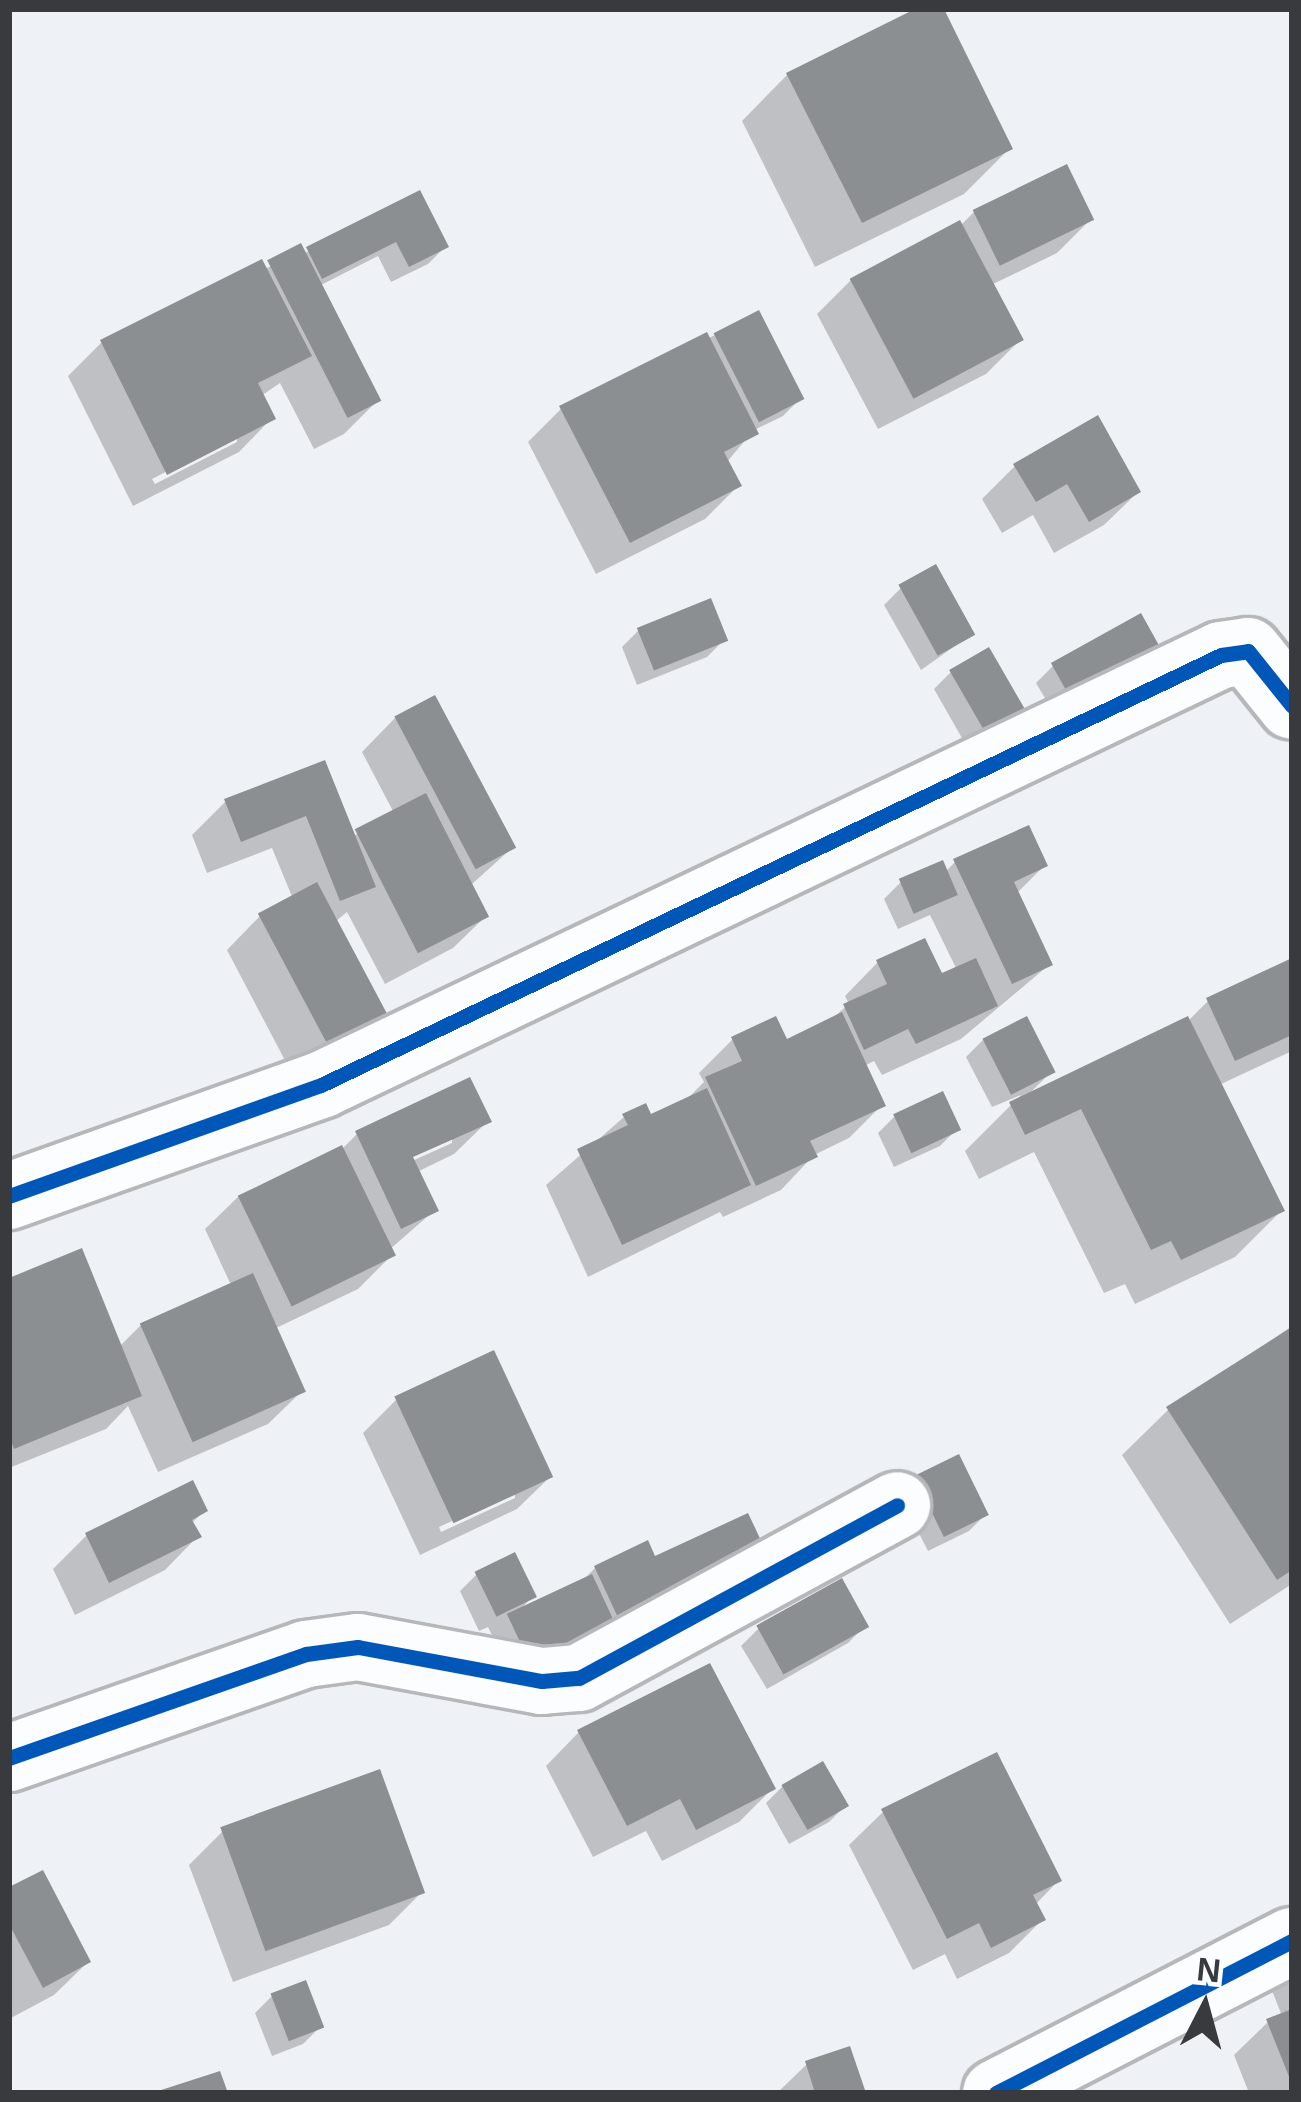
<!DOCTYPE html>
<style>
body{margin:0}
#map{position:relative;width:1301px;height:2102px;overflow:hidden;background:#eef1f6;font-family:Arial,sans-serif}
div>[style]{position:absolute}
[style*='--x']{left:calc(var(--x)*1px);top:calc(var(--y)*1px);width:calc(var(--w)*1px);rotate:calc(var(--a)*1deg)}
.shadow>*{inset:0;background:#0003}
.building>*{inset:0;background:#8c8f92;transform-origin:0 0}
.roads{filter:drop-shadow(3px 0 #b5b7bb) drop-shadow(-3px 0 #b5b7bb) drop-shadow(0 3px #b5b7bb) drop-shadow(0 -3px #b5b7bb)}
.minor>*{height:66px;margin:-33px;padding:0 33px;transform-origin:33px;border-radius:33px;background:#fcfdfe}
.cycleway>*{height:15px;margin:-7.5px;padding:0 7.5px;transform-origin:7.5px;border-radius:7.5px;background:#0057b8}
span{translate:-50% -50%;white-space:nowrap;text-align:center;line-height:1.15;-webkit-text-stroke:12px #fcfdff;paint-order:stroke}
.frame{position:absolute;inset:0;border:12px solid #383a3d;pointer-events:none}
.north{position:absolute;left:1145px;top:1946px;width:120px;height:120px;-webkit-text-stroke:9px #fcfdff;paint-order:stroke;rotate:6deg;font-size:33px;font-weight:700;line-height:48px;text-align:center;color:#383a3d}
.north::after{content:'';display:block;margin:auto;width:42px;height:54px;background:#383a3d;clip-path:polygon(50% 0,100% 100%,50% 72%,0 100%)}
</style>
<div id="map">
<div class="shadow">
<i style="clip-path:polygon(922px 9px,940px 9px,1009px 149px,964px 194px,815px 267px,742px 121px,787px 75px)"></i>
<i style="clip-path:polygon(evenodd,419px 194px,445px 247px,428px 264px,391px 282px,378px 256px,319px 286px,378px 400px,344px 434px,314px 449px,280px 383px,261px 396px,272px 418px,239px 452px,133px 506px,68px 376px,101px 343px,261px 263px,264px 269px,303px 254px,419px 194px,237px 435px,237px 442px,155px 484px,152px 479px,237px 435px)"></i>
<i style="clip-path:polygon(974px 212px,1091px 219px,1057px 253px,991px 285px,1019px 341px,986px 374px,878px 429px,817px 314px,851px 280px,960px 226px)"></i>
<i style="clip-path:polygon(715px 335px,800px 399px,783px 416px,754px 430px,726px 463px,738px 486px,705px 519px,596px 574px,528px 442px,561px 409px)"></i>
<i style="clip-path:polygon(1015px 466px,1138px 492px,1104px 525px,1054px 553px,1033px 515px,1002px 533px,982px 499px)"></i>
<i style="clip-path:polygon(901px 588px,972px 634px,921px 670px,884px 605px)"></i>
<i style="clip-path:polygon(639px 630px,724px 640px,707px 657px,637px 685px,622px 647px)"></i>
<i style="clip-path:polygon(1156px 645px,1139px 662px,1052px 710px,1036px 683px,1053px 666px)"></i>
<i style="clip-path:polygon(951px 672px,1029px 722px,975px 761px,934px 689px)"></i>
<i style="clip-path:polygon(395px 718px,512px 848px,471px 885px,487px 915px,453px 948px,385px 984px,347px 912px,335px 922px,390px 1026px,300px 1089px,227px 950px,260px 916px,293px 899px,272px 848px,207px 873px,192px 835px,225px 802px,323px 764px,352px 837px,394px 813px,362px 752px)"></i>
<i style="clip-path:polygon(955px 862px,1045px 865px,1016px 894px,1050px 964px,961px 1039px,882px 1075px,874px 1061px,864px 1066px,882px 1105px,849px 1138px,814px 1155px,781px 1190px,723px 1217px,720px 1212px,588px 1277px,546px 1185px,624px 1117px,650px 1118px,684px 1102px,704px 1082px,699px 1073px,733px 1039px,786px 1043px,828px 1022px,849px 1004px,845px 996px,878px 962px,941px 977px,957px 970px,930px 915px,898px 929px,884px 899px,901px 882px,945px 872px)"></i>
<i style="clip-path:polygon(1292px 962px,1292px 1051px,1219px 1085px,1281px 1211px,1235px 1257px,1135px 1304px,1125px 1284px,1104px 1293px,1034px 1152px,979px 1179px,965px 1151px,1021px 1095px,992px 1107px,966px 1057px,983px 1040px,1051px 1072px,1026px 1097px,1189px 1020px,1208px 1001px)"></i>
<i style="clip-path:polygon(895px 1116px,957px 1129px,940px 1146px,894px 1167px,878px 1133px)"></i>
<i style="clip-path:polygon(evenodd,488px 1121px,454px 1154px,417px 1172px,435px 1210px,389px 1250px,391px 1256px,358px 1289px,274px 1329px,302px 1391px,268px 1424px,158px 1472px,128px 1406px,106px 1429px,9px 1468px,9px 1282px,119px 1347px,140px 1326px,231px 1285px,205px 1229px,239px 1196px,343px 1148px,357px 1134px,488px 1121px,452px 1136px,452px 1143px,401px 1166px,399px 1161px,452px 1136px)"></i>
<i style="clip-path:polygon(1292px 1326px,1292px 1584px,1230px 1624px,1122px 1455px,1168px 1410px)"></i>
<i style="clip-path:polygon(evenodd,396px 1400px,551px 1476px,517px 1509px,420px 1555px,363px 1433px,396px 1400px,515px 1492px,515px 1498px,441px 1532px,439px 1527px,515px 1492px)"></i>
<i style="clip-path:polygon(900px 1496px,986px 1514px,969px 1531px,928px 1551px)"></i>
<i style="clip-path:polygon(204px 1511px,191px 1524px,198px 1536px,165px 1570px,75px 1615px,53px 1569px,86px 1536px)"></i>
<i style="clip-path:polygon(653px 1560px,770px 1568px,516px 1685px,488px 1627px,479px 1631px,460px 1591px,477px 1574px,533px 1596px,519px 1611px,581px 1582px,595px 1568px)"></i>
<i style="clip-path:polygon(841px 1582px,865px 1626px,848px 1643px,767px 1689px,741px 1646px,758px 1629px)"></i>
<i style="clip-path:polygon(579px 1732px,772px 1789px,739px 1822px,662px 1861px,646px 1831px,593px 1857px,546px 1766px)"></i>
<i style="clip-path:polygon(783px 1786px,846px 1805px,829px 1822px,789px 1844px,766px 1803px)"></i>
<i style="clip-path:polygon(883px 1812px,1059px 1880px,1035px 1905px,1042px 1920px,1009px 1953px,957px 1979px,945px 1954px,913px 1970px,849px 1845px)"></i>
<i style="clip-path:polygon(223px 1831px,422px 1892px,389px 1925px,233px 1982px,189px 1865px)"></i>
<i style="clip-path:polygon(9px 1891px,88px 1962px,54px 1995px,9px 2019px)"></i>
<i style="clip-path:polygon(1292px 1953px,1292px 2093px,1249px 2093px,1234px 2055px,1268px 2022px,1282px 2016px,1267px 1978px)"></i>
<i style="clip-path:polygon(272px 1996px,320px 2027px,303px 2044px,272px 2056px,255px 2013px)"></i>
<i style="clip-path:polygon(807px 2064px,863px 2093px,777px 2093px)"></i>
</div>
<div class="building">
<i style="clip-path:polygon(915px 9px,944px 9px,1013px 149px,862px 223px,786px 73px)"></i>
<i style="left:1067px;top:164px;width:62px;height:105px;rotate:64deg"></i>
<i style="clip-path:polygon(420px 190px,449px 247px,409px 267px,396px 242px,322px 279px,306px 247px)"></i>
<i style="left:960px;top:220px;width:136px;height:125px;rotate:62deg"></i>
<i style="left:301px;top:243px;width:177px;height:38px;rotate:63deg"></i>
<i style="clip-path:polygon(262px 259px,312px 356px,258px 383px,276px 419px,167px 475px,100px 340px)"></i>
<i style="left:759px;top:310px;width:100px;height:51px;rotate:63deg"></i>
<i style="clip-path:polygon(707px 332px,759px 434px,724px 452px,742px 486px,630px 543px,559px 406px)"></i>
<i style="clip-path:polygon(1098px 415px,1141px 492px,1089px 522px,1067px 484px,1036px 502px,1013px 464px)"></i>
<i style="left:936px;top:564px;width:81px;height:43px;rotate:61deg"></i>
<i style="left:711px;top:598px;width:46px;height:80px;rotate:68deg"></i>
<i style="left:1141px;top:613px;width:37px;height:103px;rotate:61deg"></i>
<i style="left:989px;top:647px;width:87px;height:46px;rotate:60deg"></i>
<i style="left:435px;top:695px;width:173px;height:46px;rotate:62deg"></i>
<i style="clip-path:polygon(325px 760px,376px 887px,340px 901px,306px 816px,241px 842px,224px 799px)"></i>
<i style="left:426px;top:793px;width:139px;height:80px;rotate:63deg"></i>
<i style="clip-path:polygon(1029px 825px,1048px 866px,1014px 882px,1053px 965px,1012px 984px,953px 859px)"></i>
<i style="left:943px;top:860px;width:38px;height:48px;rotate:67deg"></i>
<i style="left:317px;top:882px;width:164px;height:67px;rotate:62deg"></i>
<i style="clip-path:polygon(925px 938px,942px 973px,976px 958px,998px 1006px,916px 1044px,908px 1029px,864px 1050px,843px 1004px,887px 984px,876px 960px)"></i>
<i style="clip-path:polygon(1292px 958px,1292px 1035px,1235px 1061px,1206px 998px)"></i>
<i style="clip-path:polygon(842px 1012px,886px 1106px,810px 1141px,818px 1157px,756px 1186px,705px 1077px,742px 1061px,731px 1037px,776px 1016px,787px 1039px)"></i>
<i style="left:1027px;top:1016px;width:63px;height:50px;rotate:63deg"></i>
<i style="clip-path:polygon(1188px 1016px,1285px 1211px,1181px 1260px,1171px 1241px,1151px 1250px,1081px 1109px,1025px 1135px,1009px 1102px)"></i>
<i style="clip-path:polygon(470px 1077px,492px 1122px,413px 1157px,439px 1211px,401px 1229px,355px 1131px)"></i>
<i style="clip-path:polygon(707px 1088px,751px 1185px,622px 1245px,577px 1149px,628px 1125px,622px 1114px,646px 1103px,651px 1114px)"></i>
<i style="left:943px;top:1091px;width:43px;height:55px;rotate:65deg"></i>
<i style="left:342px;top:1145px;width:123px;height:116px;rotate:64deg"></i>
<i style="clip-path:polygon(82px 1248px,142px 1396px,14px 1449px,9px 1436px,9px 1278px)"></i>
<i style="left:253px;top:1273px;width:130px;height:124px;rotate:66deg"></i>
<i style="clip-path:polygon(1292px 1327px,1292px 1570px,1277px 1580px,1166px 1407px)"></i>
<i style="left:494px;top:1350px;width:140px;height:110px;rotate:65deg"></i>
<i style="left:959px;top:1454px;width:68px;height:50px;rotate:64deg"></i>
<i style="clip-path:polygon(193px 1480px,208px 1511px,192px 1520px,202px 1537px,109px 1583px,85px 1533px)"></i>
<i style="clip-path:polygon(748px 1513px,774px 1568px,627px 1637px,594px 1566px,648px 1540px,655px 1556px)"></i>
<i style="left:515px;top:1552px;width:50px;height:45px;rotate:64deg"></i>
<i style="left:592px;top:1574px;width:63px;height:94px;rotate:65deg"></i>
<i style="left:842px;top:1578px;width:56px;height:98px;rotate:61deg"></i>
<i style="clip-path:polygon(710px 1663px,776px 1789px,696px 1830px,680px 1799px,627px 1826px,577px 1730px)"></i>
<i style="clip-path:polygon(997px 1752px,1062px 1881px,1033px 1895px,1046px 1920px,991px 1948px,979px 1923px,947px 1939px,881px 1809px)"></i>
<i style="left:823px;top:1761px;width:52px;height:48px;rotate:60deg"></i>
<i style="left:380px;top:1769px;width:132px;height:170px;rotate:70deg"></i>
<i style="clip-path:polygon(43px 1870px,91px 1962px,43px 1988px,9px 1924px,9px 1887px)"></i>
<i style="left:306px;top:1980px;width:51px;height:38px;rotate:69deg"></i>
<i style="clip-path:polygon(1292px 2009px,1292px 2084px,1266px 2019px)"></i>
<i style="clip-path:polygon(850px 2046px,866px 2093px,815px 2093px,805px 2061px)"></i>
<i style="clip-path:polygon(220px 2071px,228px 2093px,155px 2093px,155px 2092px)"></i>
</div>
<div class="roads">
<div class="minor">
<i style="--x:9;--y:1196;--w:331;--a:-19.6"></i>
<i style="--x:321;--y:1085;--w:997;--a:-25.54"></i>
<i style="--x:1221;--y:655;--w:27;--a:-8"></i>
<i style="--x:1248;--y:651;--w:70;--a:51.3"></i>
<i style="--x:9;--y:1758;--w:315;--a:-19.3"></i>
<i style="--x:306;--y:1654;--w:52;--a:-7.7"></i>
<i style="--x:358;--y:1647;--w:187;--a:10.5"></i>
<i style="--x:542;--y:1681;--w:37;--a:-5"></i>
<i style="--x:579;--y:1678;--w:362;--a:-28.5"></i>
<i style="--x:996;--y:2093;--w:333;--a:-27.2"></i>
</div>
</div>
<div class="cycleway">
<i style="--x:9;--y:1196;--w:331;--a:-19.6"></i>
<i style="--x:321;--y:1085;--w:997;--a:-25.54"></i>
<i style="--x:1221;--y:655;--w:27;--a:-8"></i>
<i style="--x:1248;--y:651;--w:70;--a:51.3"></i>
<i style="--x:9;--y:1758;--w:315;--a:-19.3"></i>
<i style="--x:306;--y:1654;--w:52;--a:-7.7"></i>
<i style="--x:358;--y:1647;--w:187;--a:10.5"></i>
<i style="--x:542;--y:1681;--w:37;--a:-5"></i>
<i style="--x:579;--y:1678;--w:362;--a:-28.5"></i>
<i style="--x:996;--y:2093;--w:333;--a:-27.2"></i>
</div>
<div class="frame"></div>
<div class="north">N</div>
</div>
